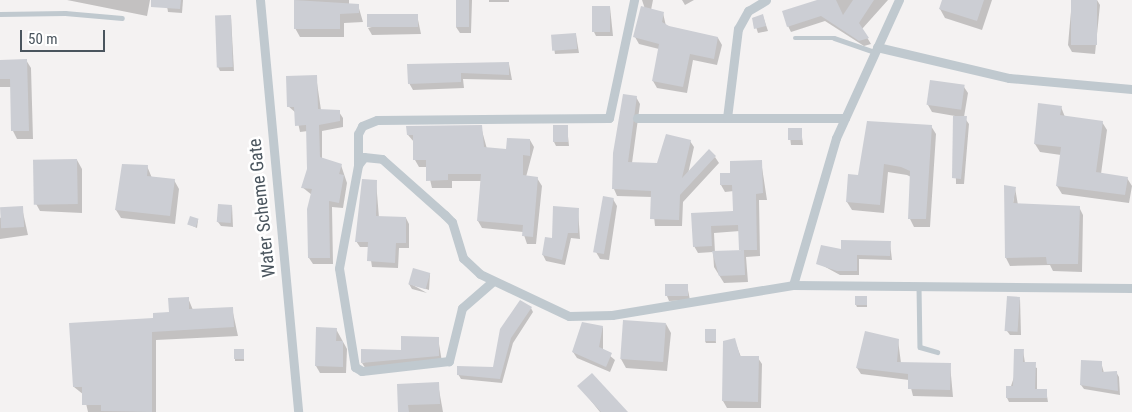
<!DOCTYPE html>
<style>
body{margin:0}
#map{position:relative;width:1132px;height:412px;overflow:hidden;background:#f4f2f2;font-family:"Roboto Condensed",sans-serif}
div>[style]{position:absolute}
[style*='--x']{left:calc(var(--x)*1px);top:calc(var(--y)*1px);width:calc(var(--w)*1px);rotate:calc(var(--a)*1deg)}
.shadow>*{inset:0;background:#0003;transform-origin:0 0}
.building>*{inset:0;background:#ccced4;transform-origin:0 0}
.lane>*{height:4.5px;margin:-2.25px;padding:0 2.25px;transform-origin:2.25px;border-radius:2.25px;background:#c0c9cf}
.street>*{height:9px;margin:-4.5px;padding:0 4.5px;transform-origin:4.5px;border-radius:4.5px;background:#c0c9cf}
span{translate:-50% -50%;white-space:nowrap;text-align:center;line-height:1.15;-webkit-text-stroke:5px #fff;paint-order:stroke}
.street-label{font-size:18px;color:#4a555e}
.scale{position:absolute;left:20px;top:30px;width:85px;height:22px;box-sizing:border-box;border:2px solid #4a555e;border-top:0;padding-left:6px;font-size:15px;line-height:18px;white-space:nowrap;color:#4a555e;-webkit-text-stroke:4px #fff;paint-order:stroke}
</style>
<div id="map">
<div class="shadow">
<i style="clip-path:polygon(67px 0,150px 0,147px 16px)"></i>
<i style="clip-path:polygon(166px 0,183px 0,182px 13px,168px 12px)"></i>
<i style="clip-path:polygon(295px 0,349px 0,349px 5px,358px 5px,363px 22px,344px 23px,344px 37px,300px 37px,295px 28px)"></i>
<i style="clip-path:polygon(457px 0,472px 0,471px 33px,460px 33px,456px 27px)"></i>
<i style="left:489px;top:0;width:20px;height:2px"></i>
<i style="clip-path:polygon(642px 0,653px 0,651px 10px,663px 13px,666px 26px,718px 38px,722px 45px,717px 65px,693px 60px,687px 93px,657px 88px,653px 81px,659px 49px,639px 44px,635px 37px,645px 9px)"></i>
<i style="clip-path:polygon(682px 0,694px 0,685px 5px)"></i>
<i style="clip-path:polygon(822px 0,888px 0,862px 29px,871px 44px,864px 46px,825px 21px,791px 32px,788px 26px)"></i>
<i style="clip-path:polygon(943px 0,992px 0,982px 30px,945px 18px,940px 9px)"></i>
<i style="clip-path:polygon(1072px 0,1097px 0,1100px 5px,1095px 54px,1072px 52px,1068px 45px)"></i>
<i style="clip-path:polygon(610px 7px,613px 36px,596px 36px,594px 32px)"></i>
<i style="clip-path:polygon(417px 15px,421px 34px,372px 35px,368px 28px)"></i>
<i style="clip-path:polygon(763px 16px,768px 31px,758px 33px,753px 18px)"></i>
<i style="clip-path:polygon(231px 17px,234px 71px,220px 71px,218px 67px)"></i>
<i style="clip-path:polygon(552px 35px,576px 35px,579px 53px,555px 54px)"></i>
<i style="clip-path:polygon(26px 60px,31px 68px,33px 139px,17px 139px,13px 131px,11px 87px,0 87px,0 61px)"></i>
<i style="clip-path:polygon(509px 64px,512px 80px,463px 79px,464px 88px,413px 90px,409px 83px,409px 65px)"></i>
<i style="clip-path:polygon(316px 76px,321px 110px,339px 112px,343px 118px,343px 127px,322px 131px,322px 160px,341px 165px,347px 183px,343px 208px,332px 207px,333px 264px,313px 264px,309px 258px,312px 195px,302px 187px,309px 169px,308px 131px,300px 132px,296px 113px,288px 106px)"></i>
<i style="clip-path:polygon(964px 87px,968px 93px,964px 117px,969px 124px,964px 184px,956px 184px,955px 116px,932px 112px,928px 105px)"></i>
<i style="clip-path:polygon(636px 97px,640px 104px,632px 163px,658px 164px,690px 141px,694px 147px,688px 174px,715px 157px,719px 163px,683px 202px,682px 226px,655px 226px,652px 197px,617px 196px,614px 189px,614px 153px)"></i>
<i style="clip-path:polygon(1061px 107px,1065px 117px,1102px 122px,1107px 130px,1101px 174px,1127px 178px,1132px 186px,1129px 203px,1062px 194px,1057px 186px,1061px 155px,1040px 152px,1035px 144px)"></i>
<i style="clip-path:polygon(931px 126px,936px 134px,930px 227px,914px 227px,910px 219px,911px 177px,907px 175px,888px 172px,884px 213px,852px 210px,847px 202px,859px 177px)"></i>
<i style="clip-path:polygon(481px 127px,487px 149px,507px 151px,530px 140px,534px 147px,526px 177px,537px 178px,542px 186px,536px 244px,527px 244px,523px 232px,482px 228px,478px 221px,481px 181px,452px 181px,452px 188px,432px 188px,427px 167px,419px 167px,415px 160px,414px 142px,408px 135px)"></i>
<i style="clip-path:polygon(567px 127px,569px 146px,556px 146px,554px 142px)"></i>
<i style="clip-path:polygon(789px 129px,801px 129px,803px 145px,791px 145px)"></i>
<i style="clip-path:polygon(77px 160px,82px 169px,82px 213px,40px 211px,35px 202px,34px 161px)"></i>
<i style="clip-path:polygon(evenodd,761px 161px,767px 200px,759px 200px,760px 256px,746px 257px,748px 282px,724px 283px,714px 267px,713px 252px,698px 253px,694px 246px,692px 214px,734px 212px,734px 191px,725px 192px,721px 185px,732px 174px,761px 161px,740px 231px,741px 252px,715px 253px,714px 233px,740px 231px)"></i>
<i style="clip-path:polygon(147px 166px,152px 178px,174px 180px,179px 189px,175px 224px,121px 218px,116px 210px)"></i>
<i style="clip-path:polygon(376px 181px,379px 218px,406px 218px,409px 224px,409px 248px,399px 248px,398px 268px,372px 267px,369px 247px,360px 247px,356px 241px)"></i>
<i style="clip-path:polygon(1015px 188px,1018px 205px,1079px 207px,1083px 215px,1082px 272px,1053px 271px,1050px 265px,1010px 266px,1006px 258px)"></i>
<i style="clip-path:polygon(613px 199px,617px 206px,609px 260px,600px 259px,596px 252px)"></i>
<i style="clip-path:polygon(232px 206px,233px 227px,221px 226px,218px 222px)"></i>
<i style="clip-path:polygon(22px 208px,28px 235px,0 239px,0 218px)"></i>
<i style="clip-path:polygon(578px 209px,580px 239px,571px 238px,565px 265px,546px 261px,543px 255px)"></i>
<i style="clip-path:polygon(198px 220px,197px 228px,188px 224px)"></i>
<i style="clip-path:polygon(890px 243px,892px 260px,859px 259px,859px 275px,840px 275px,818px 263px,842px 251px)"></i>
<i style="clip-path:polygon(430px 274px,429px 290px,411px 284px,427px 293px,412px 289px,409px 284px)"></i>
<i style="clip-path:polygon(687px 285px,690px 300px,669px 301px,667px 296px)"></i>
<i style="clip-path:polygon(188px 298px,193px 310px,232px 308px,238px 336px,156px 340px,156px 412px,88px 412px,84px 395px,74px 387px,154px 319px,170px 313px)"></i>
<i style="clip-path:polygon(867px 298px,867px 307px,857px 307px,856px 305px)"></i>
<i style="clip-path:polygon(1020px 298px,1021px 335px,1010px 335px,1007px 331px)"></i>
<i style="clip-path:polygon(531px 308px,533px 312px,513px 343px,502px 383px,461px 379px,458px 374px,494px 368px,502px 329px)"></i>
<i style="clip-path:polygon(666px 324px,671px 333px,667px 371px,626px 368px,621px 359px)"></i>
<i style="clip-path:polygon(603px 327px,603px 350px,615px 360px,610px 372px,577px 358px,573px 352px)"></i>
<i style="clip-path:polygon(336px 329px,347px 349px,346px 373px,320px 373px,316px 366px)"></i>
<i style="clip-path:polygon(715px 331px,716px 343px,706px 343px,705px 341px)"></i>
<i style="clip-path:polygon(438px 338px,442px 362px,366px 369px,362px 363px)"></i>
<i style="clip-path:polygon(734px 339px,741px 357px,758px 358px,762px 364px,761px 408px,727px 408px,723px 401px,724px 342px)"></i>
<i style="clip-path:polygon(898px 340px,901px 363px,950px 364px,953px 397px,913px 396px,909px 380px,861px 374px,857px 368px)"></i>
<i style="left:235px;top:350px;width:9px;height:11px"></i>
<i style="clip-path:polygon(1023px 350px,1025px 363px,1037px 368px,1037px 390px,1046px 390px,1048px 402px,1009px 402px,1007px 398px)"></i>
<i style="clip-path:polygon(1101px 362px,1104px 373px,1116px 372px,1119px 377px,1120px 395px,1084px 389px,1081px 385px)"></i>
<i style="clip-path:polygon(438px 384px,443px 412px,399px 412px,399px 385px)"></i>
<i style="clip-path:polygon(579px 386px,626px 412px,600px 412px)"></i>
</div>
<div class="building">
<i style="clip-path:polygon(151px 0,181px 0,180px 9px,151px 7px)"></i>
<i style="clip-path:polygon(294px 0,359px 4px,359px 13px,340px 14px,340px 29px,294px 29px)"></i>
<i style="left:456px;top:0;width:13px;height:27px"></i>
<i style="clip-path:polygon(817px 0,836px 0,843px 15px,853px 0,874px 0,859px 23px,869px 38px,859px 41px,821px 16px,787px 27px,782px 11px)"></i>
<i style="clip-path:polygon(942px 0,984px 0,977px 21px,939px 9px)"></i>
<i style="left:1071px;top:0;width:26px;height:45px"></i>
<i style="left:592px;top:6px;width:18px;height:26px"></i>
<i style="clip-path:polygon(641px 6px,664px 12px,662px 22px,669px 26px,718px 37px,714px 59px,690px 54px,683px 87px,652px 81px,659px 44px,633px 37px)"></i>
<i style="left:418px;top:14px;width:13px;height:51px;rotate:90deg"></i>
<i style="clip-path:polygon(763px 14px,766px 26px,754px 29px,752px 18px)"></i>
<i style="left:231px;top:15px;width:52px;height:16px;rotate:88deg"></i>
<i style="left:576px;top:33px;width:16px;height:25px;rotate:86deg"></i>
<i style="clip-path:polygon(27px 59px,29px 131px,11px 131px,10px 79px,0 79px,0 60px)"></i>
<i style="clip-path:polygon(509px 62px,509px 75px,461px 73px,461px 82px,408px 84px,407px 64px)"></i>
<i style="clip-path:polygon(317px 75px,318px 109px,340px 110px,340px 121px,319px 125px,320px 157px,342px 164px,339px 174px,344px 175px,339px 203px,329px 201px,330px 258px,308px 258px,307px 209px,312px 189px,301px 188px,307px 169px,306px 125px,295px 126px,294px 107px,287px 107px,286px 76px)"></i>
<i style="left:930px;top:80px;width:35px;height:25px;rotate:8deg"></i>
<i style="clip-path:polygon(623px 94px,637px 96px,628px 162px,657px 163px,666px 134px,691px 140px,682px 178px,709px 149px,716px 156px,680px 195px,679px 220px,650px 219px,651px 191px,612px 189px,613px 153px)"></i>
<i style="clip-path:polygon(1038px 103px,1062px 106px,1060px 115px,1103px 121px,1096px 172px,1128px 177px,1125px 195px,1056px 186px,1061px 147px,1034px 144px)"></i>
<i style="clip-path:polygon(953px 116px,967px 116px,961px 179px,952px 178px)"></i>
<i style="clip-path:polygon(867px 121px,932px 125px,926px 219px,908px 219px,910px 171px,901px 167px,884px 164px,880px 205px,846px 202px,848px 174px,858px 175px)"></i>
<i style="clip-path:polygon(482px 125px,484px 147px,506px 149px,507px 138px,530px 139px,530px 156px,523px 155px,523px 175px,538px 177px,533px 237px,522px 236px,523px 225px,477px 221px,481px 174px,448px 174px,448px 180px,426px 181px,426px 160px,413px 160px,413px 135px,407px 135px,406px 126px)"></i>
<i style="left:553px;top:125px;width:15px;height:17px"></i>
<i style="left:788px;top:128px;width:14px;height:12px"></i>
<i style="left:77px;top:159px;width:45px;height:44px;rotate:89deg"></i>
<i style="clip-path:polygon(762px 160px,763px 193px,756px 194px,757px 250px,739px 250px,738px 225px,711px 226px,712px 246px,693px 247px,691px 213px,733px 211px,732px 185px,720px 185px,720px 173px,730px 173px,730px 161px)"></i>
<i style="clip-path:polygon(122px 164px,148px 165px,147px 176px,175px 179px,170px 216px,115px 210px)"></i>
<i style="clip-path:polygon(362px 179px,377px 180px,376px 216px,406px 217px,406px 243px,396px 243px,395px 263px,367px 261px,368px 242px,355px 242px)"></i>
<i style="clip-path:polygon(1004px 185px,1016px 187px,1013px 203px,1080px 206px,1078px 264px,1047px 264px,1046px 257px,1005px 258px)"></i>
<i style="left:603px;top:196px;width:11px;height:57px;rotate:10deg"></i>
<i style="left:218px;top:204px;width:14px;height:18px;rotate:4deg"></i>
<i style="left:23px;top:206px;width:21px;height:23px;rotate:87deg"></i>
<i style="clip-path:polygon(553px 206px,579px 208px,578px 233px,568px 233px,562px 260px,542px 255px,545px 237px,552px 238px)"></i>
<i style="left:190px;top:216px;width:9px;height:9px;rotate:18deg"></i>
<i style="clip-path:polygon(841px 240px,891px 241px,890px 256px,857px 255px,857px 271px,837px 271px,816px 264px,821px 245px,841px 249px)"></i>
<i style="clip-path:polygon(744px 250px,745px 275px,719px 276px,712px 251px)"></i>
<i style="left:413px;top:268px;width:18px;height:17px;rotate:16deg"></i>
<i style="left:688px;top:284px;width:12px;height:23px;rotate:90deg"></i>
<i style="left:855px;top:296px;width:12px;height:9px"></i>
<i style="left:1007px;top:296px;width:13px;height:35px;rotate:4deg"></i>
<i style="clip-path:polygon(189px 297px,189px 309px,233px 307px,234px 327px,152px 332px,152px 412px,101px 411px,101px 405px,82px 405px,82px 387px,73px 387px,69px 323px,153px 318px,153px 313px,169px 312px,168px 298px)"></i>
<i style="clip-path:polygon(520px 300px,532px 307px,511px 338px,500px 379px,457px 375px,457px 366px,493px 367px,500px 329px)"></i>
<i style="left:623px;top:320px;width:43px;height:39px;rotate:4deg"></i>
<i style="clip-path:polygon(582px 322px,603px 326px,599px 347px,612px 353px,606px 367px,572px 352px)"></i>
<i style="clip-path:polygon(316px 327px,337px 328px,336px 341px,343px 341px,343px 367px,315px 366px)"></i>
<i style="left:705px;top:329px;width:11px;height:12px"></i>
<i style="clip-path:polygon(865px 331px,899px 339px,897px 362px,951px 363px,950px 390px,908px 389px,908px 374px,856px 368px)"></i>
<i style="clip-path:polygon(401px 336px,439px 337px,439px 356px,361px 363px,361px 349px,401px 350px)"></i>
<i style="clip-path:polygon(735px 338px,740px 356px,759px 356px,758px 402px,722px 401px,723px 341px)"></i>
<i style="left:234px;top:349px;width:10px;height:10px"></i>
<i style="clip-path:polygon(1014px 349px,1024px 349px,1023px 362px,1036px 362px,1035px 389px,1047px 389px,1047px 398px,1006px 398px,1006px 386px,1013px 386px)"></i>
<i style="clip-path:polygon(1081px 360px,1102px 361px,1102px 372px,1117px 371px,1118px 391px,1080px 385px)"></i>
<i style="clip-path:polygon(592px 373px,628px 412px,601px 412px,577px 386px)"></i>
<i style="clip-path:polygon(439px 382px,440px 404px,408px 405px,409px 412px,398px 412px,397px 384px)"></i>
</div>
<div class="lane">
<i style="--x:0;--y:14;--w:65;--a:-0.9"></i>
<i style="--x:65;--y:13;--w:57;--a:5"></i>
<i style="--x:795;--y:38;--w:39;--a:0"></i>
<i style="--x:834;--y:38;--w:43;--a:18.9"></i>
<i style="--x:919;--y:286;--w:61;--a:89.1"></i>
<i style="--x:920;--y:347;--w:18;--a:16"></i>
</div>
<div class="street">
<i style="--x:260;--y:0;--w:414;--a:84.7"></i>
<i style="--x:877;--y:47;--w:136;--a:13.2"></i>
<i style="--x:1009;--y:78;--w:123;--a:5.1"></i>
<i style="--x:637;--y:118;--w:208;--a:0"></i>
<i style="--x:727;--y:118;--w:90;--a:-83"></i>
<i style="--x:738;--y:29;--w:21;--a:-61"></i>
<i style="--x:748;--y:11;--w:21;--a:-31"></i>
<i style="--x:358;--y:165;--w:31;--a:-90"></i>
<i style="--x:358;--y:134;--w:9;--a:-63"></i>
<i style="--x:362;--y:126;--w:16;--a:-22"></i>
<i style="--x:377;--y:120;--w:232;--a:-0.5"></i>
<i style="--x:609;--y:118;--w:121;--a:-78"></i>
<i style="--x:492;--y:282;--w:40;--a:139"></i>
<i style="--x:462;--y:308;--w:55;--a:103.8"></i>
<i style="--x:449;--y:361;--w:88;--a:173.4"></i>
<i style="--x:362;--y:371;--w:8;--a:-150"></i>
<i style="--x:355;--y:367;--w:100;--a:-99.2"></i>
<i style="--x:339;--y:268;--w:105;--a:-79.5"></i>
<i style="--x:358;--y:165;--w:10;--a:-53"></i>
<i style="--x:364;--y:157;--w:18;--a:6"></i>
<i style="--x:382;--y:159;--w:84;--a:41.6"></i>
<i style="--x:445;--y:215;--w:10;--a:45"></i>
<i style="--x:452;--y:222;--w:38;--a:73"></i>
<i style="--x:463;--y:258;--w:23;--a:43"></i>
<i style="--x:480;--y:274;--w:98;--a:25.3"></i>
<i style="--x:569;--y:316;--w:43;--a:-1.3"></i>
<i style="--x:612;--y:315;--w:183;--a:-9.4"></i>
<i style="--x:793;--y:285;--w:339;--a:0.5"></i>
<i style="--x:793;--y:285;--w:153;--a:-73.7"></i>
<i style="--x:836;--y:138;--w:152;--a:-65.5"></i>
</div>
<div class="street-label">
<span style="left:262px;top:208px;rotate:-96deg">Water Scheme Gate</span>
</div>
<div class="scale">50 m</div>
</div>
